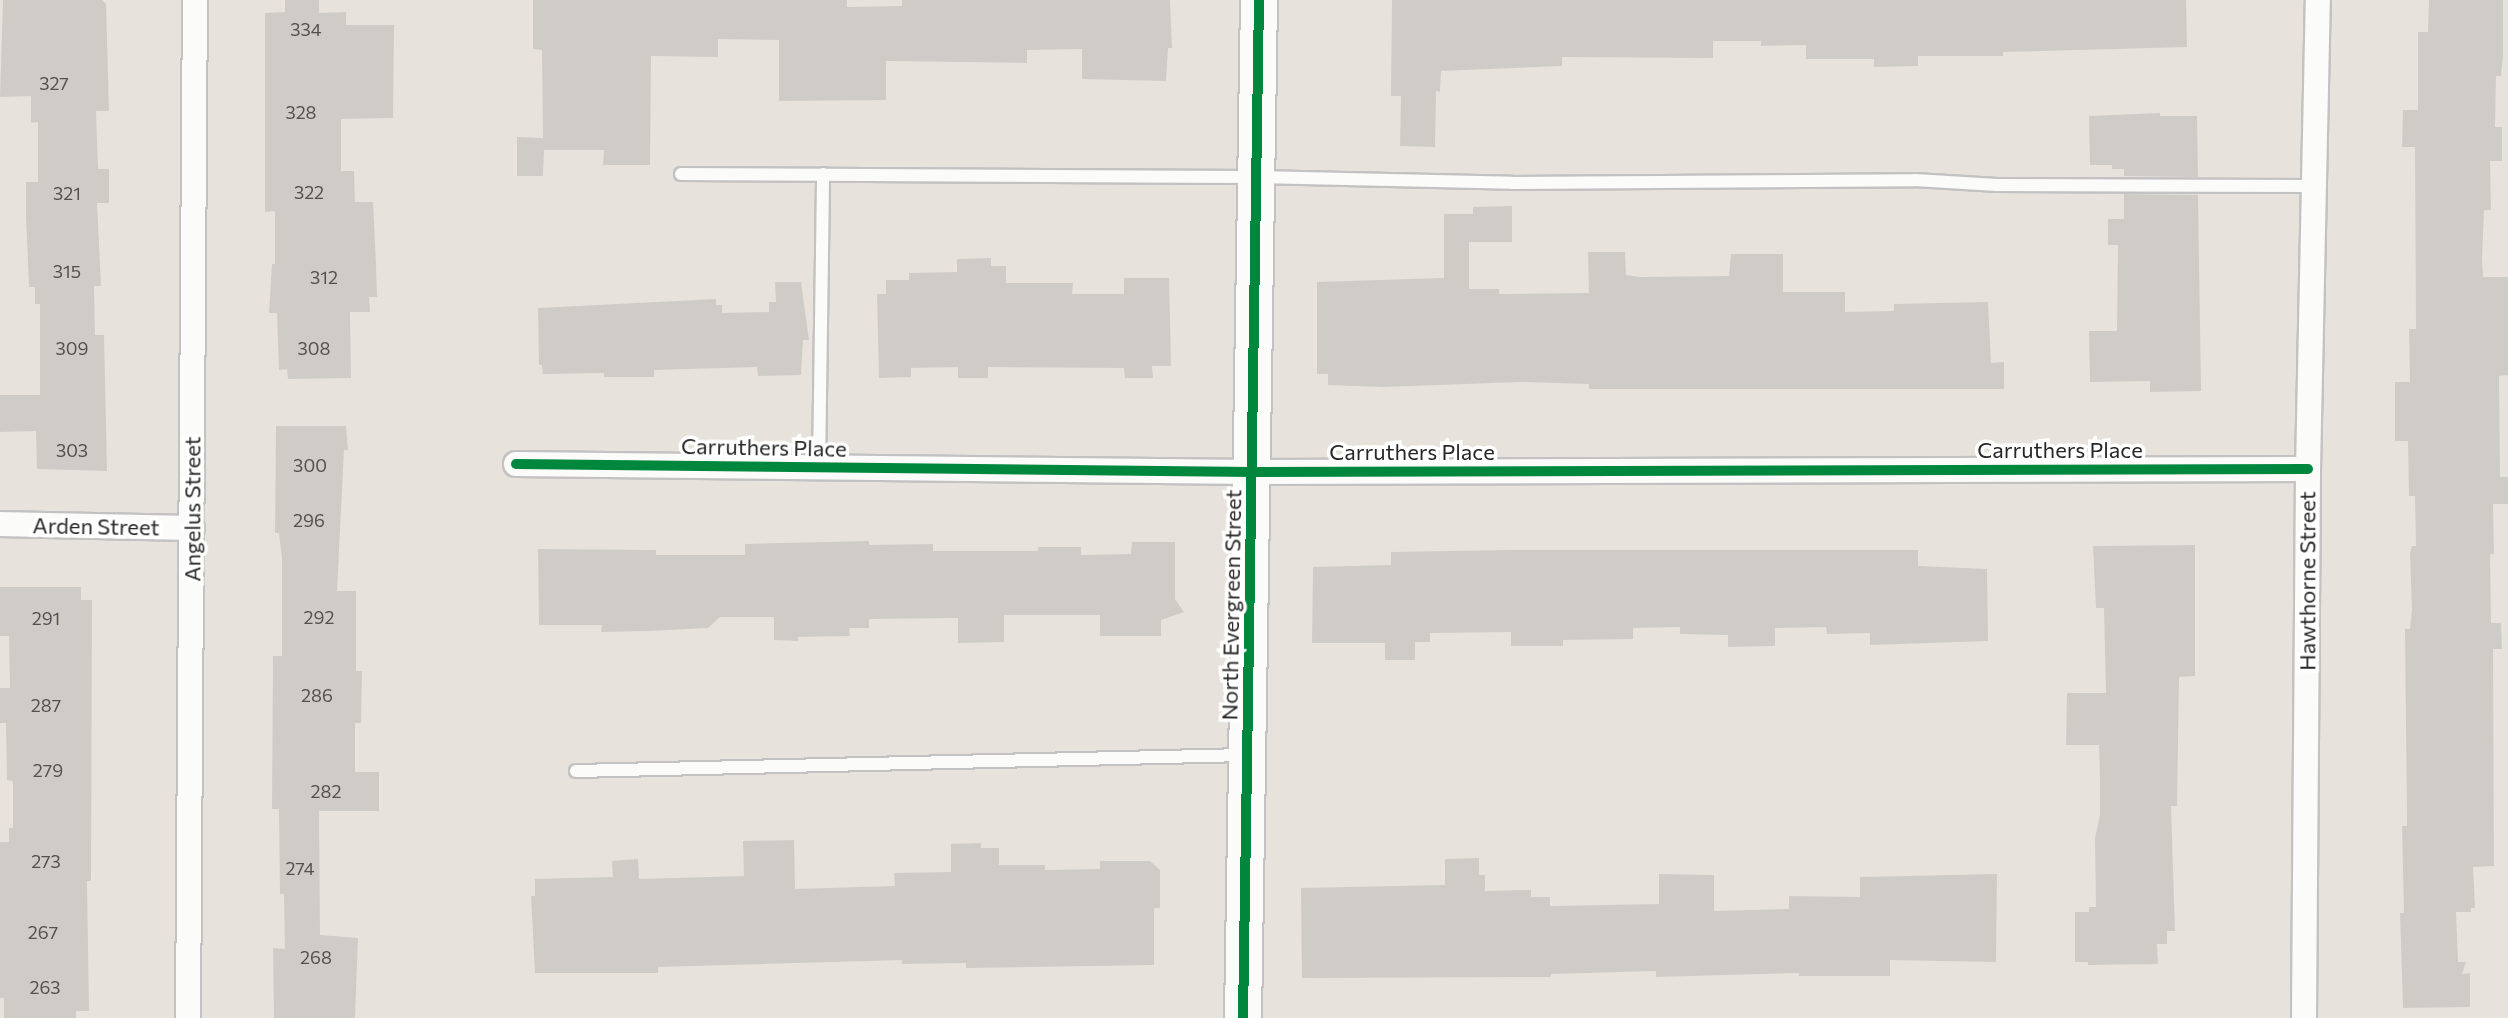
<!DOCTYPE html>
<style>
body{margin:0}
#map{position:relative;width:2508px;height:1018px;overflow:hidden;background:#e7e3dc;font-family:Commissioner,sans-serif}
div>[style]{position:absolute}
[style*='--x']{left:calc(var(--x)*1px);top:calc(var(--y)*1px);width:calc(var(--w)*1px);rotate:calc(var(--a)*1deg)}
.building>*{inset:0;background:#cfccc7}
.roads{filter:drop-shadow(2px 0 #c3c2c2) drop-shadow(-2px 0 #c3c2c2) drop-shadow(0 2px #c3c2c2) drop-shadow(0 -2px #c3c2c2)}
.lane>*{height:12px;margin:-6px;padding:0 6px;transform-origin:6px;border-radius:6px;background:#fbfbfa}
.street>*{height:24px;margin:-12px;padding:0 12px;transform-origin:12px;border-radius:12px;background:#fbfbfa}
.secondary>*{height:36px;margin:-18px;padding:0 18px;transform-origin:18px;border-radius:18px;background:#fbfbfa}
.cycleway>*{height:10px;margin:-5px;padding:0 5px;transform-origin:5px;border-radius:5px;background:#00873e}
span{translate:-50% -50%;white-space:nowrap;text-align:center;line-height:1.15;-webkit-text-stroke:7px #fff;paint-order:stroke}
.number-label{font-size:18px;color:#525150}
.number-label span{-webkit-text-stroke-width:0}
.street-label{font-size:22px;color:#272727}
</style>
<div id="map">
<div class="building">
<i style="clip-path:polygon(3px 0,102px 0,106px 4px,109px 111px,96px 111px,98px 169px,109px 169px,109px 203px,97px 203px,101px 286px,94px 286px,95px 335px,104px 335px,107px 471px,37px 469px,36px 431px,0 432px,0 395px,40px 395px,40px 304px,35px 304px,35px 287px,29px 287px,26px 216px,26px 182px,38px 182px,38px 122px,31px 123px,31px 96px,0 97px)"></i>
<i style="clip-path:polygon(285px 0,319px 0,319px 13px,346px 12px,346px 25px,394px 25px,393px 118px,341px 119px,341px 171px,354px 171px,355px 202px,373px 202px,376px 265px,377px 297px,369px 297px,370px 312px,350px 312px,351px 378px,288px 379px,287px 369px,279px 370px,277px 313px,269px 313px,272px 264px,275px 264px,275px 211px,265px 212px,265px 13px,285px 12px)"></i>
<i style="clip-path:polygon(533px 0,847px 0,847px 7px,902px 6px,902px 0,1170px 0,1172px 48px,1168px 48px,1166px 81px,1082px 79px,1082px 49px,1027px 50px,1027px 63px,886px 61px,886px 100px,779px 101px,779px 40px,718px 39px,718px 57px,651px 56px,650px 165px,603px 165px,604px 150px,544px 150px,543px 176px,517px 176px,517px 137px,543px 138px,542px 50px,533px 49px)"></i>
<i style="clip-path:polygon(1392px 0,2186px 0,2187px 47px,2003px 52px,2003px 56px,1918px 56px,1918px 66px,1874px 67px,1874px 59px,1806px 59px,1806px 45px,1761px 46px,1761px 41px,1713px 41px,1713px 58px,1562px 57px,1562px 66px,1441px 71px,1440px 92px,1436px 91px,1435px 147px,1400px 146px,1401px 96px,1391px 96px)"></i>
<i style="clip-path:polygon(2429px 0,2503px 0,2503px 55px,2501px 76px,2496px 76px,2495px 127px,2502px 127px,2502px 161px,2490px 161px,2491px 210px,2484px 210px,2482px 258px,2483px 277px,2508px 277px,2508px 375px,2499px 376px,2500px 477px,2508px 477px,2508px 504px,2493px 504px,2494px 554px,2490px 554px,2491px 623px,2501px 623px,2502px 649px,2493px 649px,2494px 866px,2473px 867px,2475px 908px,2471px 908px,2471px 912px,2456px 912px,2458px 962px,2466px 962px,2462px 974px,2470px 973px,2470px 1007px,2403px 1008px,2400px 913px,2404px 913px,2402px 826px,2407px 826px,2407px 816px,2405px 629px,2410px 629px,2412px 610px,2410px 553px,2412px 546px,2416px 546px,2415px 496px,2409px 496px,2408px 441px,2395px 441px,2395px 382px,2410px 382px,2409px 329px,2416px 329px,2415px 147px,2402px 147px,2403px 110px,2418px 110px,2418px 32px,2428px 32px)"></i>
<i style="clip-path:polygon(2160px 113px,2160px 116px,2197px 116px,2198px 177px,2124px 176px,2124px 169px,2112px 169px,2112px 165px,2090px 165px,2089px 116px)"></i>
<i style="clip-path:polygon(2124px 194px,2198px 195px,2201px 391px,2150px 392px,2150px 381px,2090px 382px,2089px 331px,2117px 331px,2118px 245px,2108px 245px,2108px 219px,2124px 219px)"></i>
<i style="clip-path:polygon(1512px 206px,1512px 242px,1469px 242px,1469px 289px,1499px 289px,1499px 294px,1589px 293px,1588px 252px,1625px 252px,1626px 275px,1640px 277px,1729px 276px,1731px 254px,1783px 254px,1783px 292px,1845px 292px,1845px 312px,1894px 311px,1894px 304px,1988px 302px,1991px 363px,2004px 362px,2004px 389px,1589px 389px,1589px 384px,1521px 382px,1383px 387px,1328px 385px,1328px 374px,1317px 374px,1317px 282px,1444px 278px,1444px 214px,1473px 214px,1473px 207px)"></i>
<i style="clip-path:polygon(991px 258px,991px 266px,1006px 266px,1006px 283px,1073px 283px,1072px 294px,1124px 294px,1124px 278px,1169px 278px,1171px 366px,1152px 366px,1153px 378px,1125px 378px,1124px 368px,988px 367px,988px 378px,958px 378px,958px 367px,911px 368px,911px 377px,879px 378px,877px 294px,886px 294px,886px 280px,909px 280px,909px 273px,957px 272px,957px 259px)"></i>
<i style="clip-path:polygon(775px 282px,801px 282px,809px 340px,803px 340px,801px 375px,758px 376px,757px 367px,654px 370px,654px 377px,604px 377px,604px 373px,543px 374px,542px 365px,539px 365px,538px 308px,716px 299px,716px 305px,722px 305px,722px 313px,769px 312px,769px 302px,776px 302px)"></i>
<i style="clip-path:polygon(276px 426px,346px 426px,348px 450px,344px 450px,337px 591px,356px 591px,356px 671px,362px 671px,361px 723px,355px 723px,355px 772px,379px 772px,379px 811px,319px 811px,320px 935px,358px 938px,355px 1018px,274px 1018px,273px 948px,285px 949px,284px 894px,280px 894px,279px 809px,272px 809px,273px 656px,282px 656px,282px 558px,279px 533px,275px 533px)"></i>
<i style="clip-path:polygon(869px 541px,869px 545px,933px 544px,933px 551px,1038px 551px,1038px 547px,1081px 547px,1081px 555px,1131px 554px,1132px 542px,1175px 542px,1175px 599px,1184px 612px,1161px 620px,1161px 636px,1100px 636px,1100px 615px,1004px 615px,1004px 642px,958px 643px,958px 618px,869px 619px,869px 628px,849px 628px,850px 636px,798px 637px,798px 641px,774px 640px,774px 617px,720px 617px,708px 628px,649px 631px,601px 632px,602px 625px,539px 625px,538px 549px,656px 550px,656px 555px,745px 555px,745px 544px)"></i>
<i style="clip-path:polygon(2195px 545px,2195px 676px,2179px 677px,2177px 806px,2171px 806px,2175px 931px,2167px 931px,2167px 944px,2157px 944px,2158px 964px,2088px 965px,2088px 962px,2075px 962px,2075px 912px,2089px 912px,2089px 907px,2096px 907px,2095px 838px,2100px 815px,2100px 779px,2099px 745px,2066px 745px,2067px 693px,2106px 693px,2104px 608px,2096px 608px,2093px 546px)"></i>
<i style="clip-path:polygon(1511px 550px,1918px 550px,1918px 566px,1987px 569px,1988px 641px,1870px 645px,1870px 633px,1827px 634px,1826px 627px,1775px 628px,1775px 646px,1728px 647px,1728px 635px,1680px 634px,1680px 627px,1633px 628px,1633px 639px,1563px 640px,1563px 646px,1511px 646px,1511px 632px,1430px 633px,1430px 642px,1415px 642px,1415px 660px,1385px 660px,1385px 643px,1312px 643px,1313px 567px,1391px 565px,1391px 552px)"></i>
<i style="clip-path:polygon(0 587px,81px 587px,81px 600px,92px 600px,91px 881px,87px 881px,89px 1011px,76px 1011px,76px 1018px,4px 1018px,4px 998px,0 998px,0 842px,9px 842px,9px 828px,13px 828px,13px 781px,7px 780px,6px 723px,0 723px,0 688px,10px 688px,9px 636px,0 636px)"></i>
<i style="clip-path:polygon(794px 840px,795px 889px,895px 886px,894px 873px,951px 872px,951px 844px,981px 843px,981px 848px,999px 848px,999px 865px,1045px 865px,1045px 870px,1100px 869px,1100px 861px,1150px 861px,1160px 870px,1160px 908px,1154px 908px,1154px 965px,966px 968px,966px 963px,902px 964px,902px 960px,658px 967px,658px 973px,535px 973px,531px 896px,535px 896px,535px 879px,613px 877px,612px 861px,638px 859px,639px 879px,744px 876px,743px 841px)"></i>
<i style="clip-path:polygon(1479px 858px,1479px 875px,1485px 875px,1485px 891px,1531px 890px,1531px 897px,1550px 897px,1550px 906px,1659px 904px,1659px 874px,1714px 875px,1714px 911px,1789px 909px,1789px 896px,1860px 897px,1860px 877px,1997px 874px,1996px 962px,1890px 960px,1890px 976px,1799px 976px,1799px 973px,1656px 977px,1656px 971px,1551px 974px,1551px 977px,1302px 978px,1301px 888px,1445px 885px,1445px 859px)"></i>
</div>
<div class="roads">
<div class="lane">
<i style="--x:681;--y:174;--w:576;--a:0.3"></i>
<i style="--x:1257;--y:177;--w:255;--a:1.3"></i>
<i style="--x:1512;--y:183;--w:403;--a:-0.4"></i>
<i style="--x:1915;--y:180;--w:82;--a:3.5"></i>
<i style="--x:1997;--y:185;--w:317;--a:0.2"></i>
<i style="--x:819;--y:468;--w:294;--a:-89.2"></i>
<i style="--x:576;--y:771;--w:669;--a:-1.37"></i>
</div>
<div class="street">
<i style="--x:516;--y:464;--w:737;--a:0.62"></i>
<i style="--x:1253;--y:472;--w:1055;--a:-0.16"></i>
<i style="--x:0;--y:524;--w:192;--a:1.2"></i>
<i style="--x:188;--y:1018;--w:1018;--a:-89.61"></i>
<i style="--x:2304;--y:1018;--w:549;--a:-89.58"></i>
<i style="--x:2308;--y:469;--w:469;--a:-88.8"></i>
</div>
<div class="secondary">
<i style="--x:1243;--y:1018;--w:1018;--a:-89.1"></i>
</div>
</div>
<div class="cycleway">
<i style="--x:516;--y:464;--w:737;--a:0.62"></i>
<i style="--x:1253;--y:472;--w:1055;--a:-0.16"></i>
<i style="--x:1243;--y:1018;--w:1018;--a:-89.1"></i>
</div>
<div class="number-label">
<span style="left:306px;top:29px">334</span>
<span style="left:54px;top:83px">327</span>
<span style="left:301px;top:112px">328</span>
<span style="left:309px;top:192px">322</span>
<span style="left:67px;top:193px">321</span>
<span style="left:67px;top:271px">315</span>
<span style="left:324px;top:277px">312</span>
<span style="left:72px;top:348px">309</span>
<span style="left:314px;top:348px">308</span>
<span style="left:72px;top:450px">303</span>
<span style="left:310px;top:465px">300</span>
<span style="left:309px;top:520px">296</span>
<span style="left:319px;top:617px">292</span>
<span style="left:46px;top:618px">291</span>
<span style="left:317px;top:695px">286</span>
<span style="left:46px;top:705px">287</span>
<span style="left:48px;top:770px">279</span>
<span style="left:326px;top:791px">282</span>
<span style="left:46px;top:861px">273</span>
<span style="left:300px;top:868px">274</span>
<span style="left:43px;top:932px">267</span>
<span style="left:316px;top:957px">268</span>
<span style="left:45px;top:987px">263</span>
</div>
<div class="street-label">
<span style="left:764px;top:447px;rotate:1deg">Carruthers Place</span>
<span style="left:2060px;top:450px">Carruthers Place</span>
<span style="left:1412px;top:452px">Carruthers Place</span>
<span style="left:192px;top:509px;rotate:-90deg">Angelus Street</span>
<span style="left:96px;top:526px;rotate:1deg">Arden Street</span>
<span style="left:2307px;top:581px;rotate:-90deg">Hawthorne Street</span>
<span style="left:1231px;top:605px;rotate:-89deg">North Evergreen Street</span>
</div>
</div>
